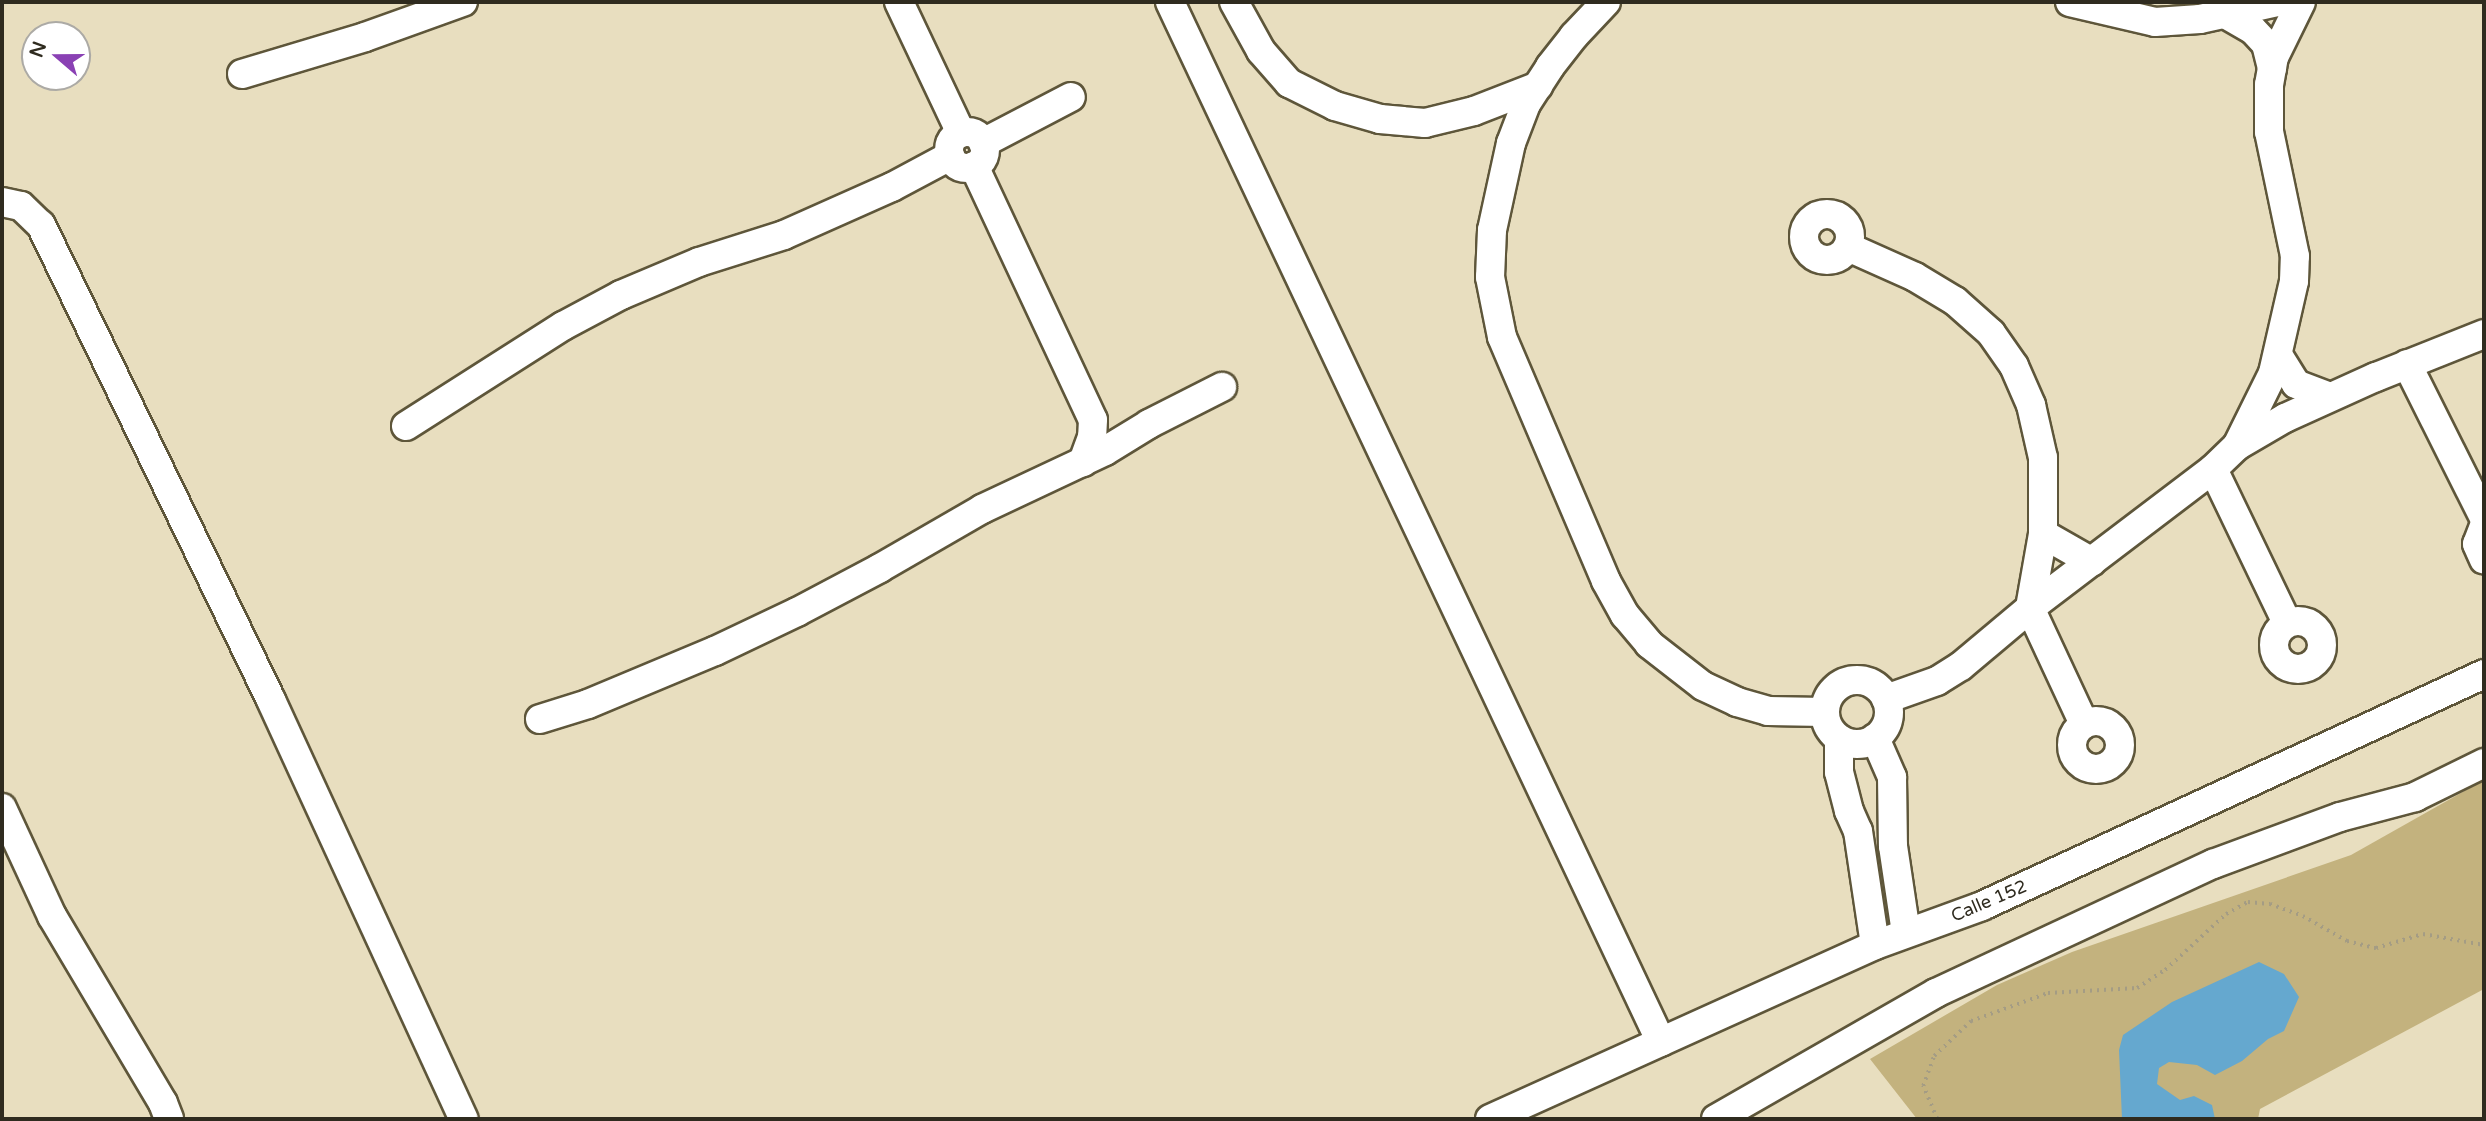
<!DOCTYPE html>
<style>
body{margin:0}
#map{position:relative;width:2486px;height:1121px;overflow:hidden;background:#e8debf;font-family:"Varela Round",sans-serif}
div>[style]{position:absolute}
[style*='--x']{left:calc(var(--x)*1px);top:calc(var(--y)*1px);width:calc(var(--w)*1px);rotate:calc(var(--a)*1deg)}
.green>*{inset:0;background:#c3b27e}
.water>*{inset:0;background:#65a8cf}
.path>*{height:3.5px;margin-top:-1.75px;transform-origin:0;background:repeating-linear-gradient(90deg,#a49c84 0 2px,transparent 0 7px)}
.roads{filter:drop-shadow(2px 0 #5e563a) drop-shadow(-2px 0 #5e563a) drop-shadow(0 2px #5e563a) drop-shadow(0 -2px #5e563a)}
.minor>*{height:28px;margin:-14px;padding:0 14px;transform-origin:14px;border-radius:14px;background:#fff}
.minor>.ring{margin:-14px;padding:0;box-sizing:content-box;background:none;border:28px solid #fff;border-radius:50%}
span{translate:-50% -50%;white-space:nowrap;text-align:center;line-height:1.15;-webkit-text-stroke:6px #fff;paint-order:stroke}
.street-label{font-size:18px;color:#2f2b1f}
.frame{position:absolute;inset:0;border:4px solid #2f2b1f;pointer-events:none}
.north{position:absolute;left:21px;top:21px;width:70px;height:70px;box-sizing:border-box;background:#fff;border:2px solid #acaaa5;border-radius:50%;rotate:290deg;font-size:19px;font-weight:700;line-height:28px;text-align:center;color:#2f2b1f}
.north::after{content:'';display:block;margin:auto;width:24px;height:32px;background:#8a41b4;clip-path:polygon(50% 0,100% 100%,50% 72%,0 100%)}
</style>
<div id="map">
<div class="green">
<i style="clip-path:polygon(2484px 780px,2484px 989px,2260px 1109px,2258px 1119px,1917px 1119px,1870px 1059px,1997px 985px,2072px 952px,2351px 855px)"></i>
</div>
<div class="water">
<i style="clip-path:polygon(2259px 962px,2284px 974px,2299px 997px,2284px 1031px,2268px 1039px,2242px 1061px,2215px 1075px,2197px 1065px,2169px 1062px,2159px 1068px,2157px 1084px,2180px 1100px,2194px 1096px,2212px 1105px,2215px 1119px,2122px 1119px,2119px 1050px,2123px 1035px,2172px 1002px)"></i>
</div>
<div class="path">
<i style="--x:1937;--y:1119;--w:36;--a:-113"></i>
<i style="--x:1923;--y:1086;--w:32;--a:-70"></i>
<i style="--x:1934;--y:1056;--w:51;--a:-43.4"></i>
<i style="--x:1971;--y:1021;--w:82;--a:-20"></i>
<i style="--x:2048;--y:993;--w:89;--a:-3.2"></i>
<i style="--x:2137;--y:988;--w:33;--a:-33"></i>
<i style="--x:2165;--y:970;--w:83;--a:-42.6"></i>
<i style="--x:2226;--y:914;--w:25;--a:-29"></i>
<i style="--x:2248;--y:902;--w:22;--a:5"></i>
<i style="--x:2270;--y:904;--w:35;--a:20"></i>
<i style="--x:2303;--y:916;--w:51;--a:29.6"></i>
<i style="--x:2347;--y:941;--w:30;--a:14"></i>
<i style="--x:2376;--y:948;--w:49;--a:-16.6"></i>
<i style="--x:2423;--y:934;--w:62;--a:10.2"></i>
</div>
<div class="roads">
<div class="minor">
<i style="--x:899;--y:2;--w:145;--a:64.7"></i>
<i style="--x:1170;--y:2;--w:1150;--a:64.73"></i>
<i style="--x:1234;--y:2;--w:56;--a:61.1"></i>
<i style="--x:1261;--y:51;--w:43;--a:48.8"></i>
<i style="--x:1289;--y:83;--w:51;--a:26.6"></i>
<i style="--x:1335;--y:106;--w:47;--a:16.1"></i>
<i style="--x:1380;--y:119;--w:45;--a:5.1"></i>
<i style="--x:1425;--y:123;--w:50;--a:-13.8"></i>
<i style="--x:1474;--y:111;--w:69;--a:-21.3"></i>
<i style="--x:1606;--y:2;--w:47;--a:133.3"></i>
<i style="--x:1574;--y:36;--w:39;--a:128"></i>
<i style="--x:1550;--y:67;--w:44;--a:123"></i>
<i style="--x:1526;--y:104;--w:42;--a:111"></i>
<i style="--x:1511;--y:143;--w:89;--a:102.3"></i>
<i style="--x:1492;--y:230;--w:47;--a:92.4"></i>
<i style="--x:1490;--y:277;--w:61;--a:78.7"></i>
<i style="--x:1502;--y:337;--w:265;--a:66.9"></i>
<i style="--x:1606;--y:581;--w:39;--a:61"></i>
<i style="--x:1625;--y:615;--w:38;--a:50"></i>
<i style="--x:1649;--y:644;--w:68;--a:37.9"></i>
<i style="--x:1703;--y:686;--w:38;--a:25"></i>
<i style="--x:1737;--y:702;--w:32;--a:16"></i>
<i style="--x:1768;--y:711;--w:56;--a:1"></i>
<i style="--x:2070;--y:2;--w:87;--a:13.2"></i>
<i style="--x:2155;--y:22;--w:45;--a:-3.8"></i>
<i style="--x:2200;--y:19;--w:79;--a:-12.4"></i>
<i style="--x:2225;--y:14;--w:32;--a:30"></i>
<i style="--x:2253;--y:30;--w:19;--a:47"></i>
<i style="--x:2266;--y:44;--w:25;--a:76"></i>
<i style="--x:242;--y:74;--w:128;--a:-16.7"></i>
<i style="--x:365;--y:37;--w:104;--a:-19.7"></i>
<i class="ring" style="left:949px;top:132px;width:8px;height:8px"></i>
<i style="--x:983;--y:143;--w:99;--a:-27.6"></i>
<i style="--x:974;--y:166;--w:280;--a:64.9"></i>
<i style="--x:1093;--y:420;--w:17;--a:93"></i>
<i style="--x:1092;--y:437;--w:27;--a:110"></i>
<i style="--x:2;--y:202;--w:19;--a:12"></i>
<i style="--x:21;--y:206;--w:28;--a:44"></i>
<i style="--x:41;--y:225;--w:528;--a:64.16"></i>
<i style="--x:271;--y:700;--w:461;--a:65.3"></i>
<i class="ring" style="left:1804px;top:214px;width:18px;height:18px"></i>
<i style="--x:1848;--y:247;--w:73;--a:24.1"></i>
<i style="--x:1915;--y:277;--w:47;--a:31"></i>
<i style="--x:1955;--y:301;--w:48;--a:41.6"></i>
<i style="--x:1991;--y:333;--w:40;--a:55.1"></i>
<i style="--x:2014;--y:366;--w:43;--a:66.4"></i>
<i style="--x:2031;--y:405;--w:54;--a:77.2"></i>
<i style="--x:2043;--y:458;--w:76;--a:90"></i>
<i style="--x:2043;--y:534;--w:75;--a:100"></i>
<i style="--x:2030;--y:608;--w:128;--a:65"></i>
<i style="--x:2278;--y:355;--w:34;--a:58"></i>
<i style="--x:2296;--y:384;--w:36;--a:21"></i>
<i style="--x:2407;--y:364;--w:172;--a:63.4"></i>
<i style="--x:406;--y:426;--w:186;--a:-32.5"></i>
<i style="--x:563;--y:326;--w:66;--a:-28.1"></i>
<i style="--x:621;--y:295;--w:85;--a:-22.9"></i>
<i style="--x:699;--y:262;--w:89;--a:-17.6"></i>
<i style="--x:784;--y:235;--w:118;--a:-24"></i>
<i style="--x:892;--y:187;--w:66;--a:-28.1"></i>
<i style="--x:2237;--y:446;--w:81;--a:-63.7"></i>
<i style="--x:2273;--y:373;--w:94;--a:-77.1"></i>
<i style="--x:2294;--y:281;--w:25;--a:-88"></i>
<i style="--x:2295;--y:256;--w:127;--a:-101.8"></i>
<i style="--x:2269;--y:132;--w:47;--a:-90"></i>
<i style="--x:2269;--y:85;--w:28;--a:-80"></i>
<i style="--x:2274;--y:57;--w:61;--a:-63.9"></i>
<i style="--x:2213;--y:469;--w:171;--a:64.3"></i>
<i style="--x:2484;--y:526;--w:19;--a:111"></i>
<i style="--x:2477;--y:544;--w:17;--a:66"></i>
<i style="--x:2043;--y:534;--w:56;--a:29.7"></i>
<i class="ring" style="left:2274px;top:621px;width:20px;height:20px"></i>
<i class="ring" style="left:1825px;top:680px;width:36px;height:36px"></i>
<i style="--x:1886;--y:699;--w:54;--a:-19.4"></i>
<i style="--x:1937;--y:681;--w:28;--a:-32"></i>
<i style="--x:1961;--y:666;--w:90;--a:-40"></i>
<i style="--x:2030;--y:608;--w:230;--a:-37.2"></i>
<i style="--x:2213;--y:469;--w:33;--a:-44"></i>
<i style="--x:2237;--y:446;--w:56;--a:-30.3"></i>
<i style="--x:2285;--y:418;--w:100;--a:-24.3"></i>
<i style="--x:2376;--y:377;--w:116;--a:-21.7"></i>
<i style="--x:540;--y:719;--w:50;--a:-17.4"></i>
<i style="--x:588;--y:704;--w:138;--a:-22.7"></i>
<i style="--x:715;--y:651;--w:91;--a:-25.4"></i>
<i style="--x:797;--y:612;--w:94;--a:-27.9"></i>
<i style="--x:880;--y:568;--w:118;--a:-30"></i>
<i style="--x:982;--y:509;--w:136;--a:-25.2"></i>
<i style="--x:1105;--y:451;--w:52;--a:-31.5"></i>
<i style="--x:1149;--y:424;--w:82;--a:-26.9"></i>
<i class="ring" style="left:2072px;top:721px;width:20px;height:20px"></i>
<i style="--x:1875;--y:738;--w:43;--a:66.4"></i>
<i style="--x:1892;--y:777;--w:69;--a:89.2"></i>
<i style="--x:1893;--y:846;--w:88;--a:81.5"></i>
<i style="--x:1839;--y:739;--w:33;--a:90"></i>
<i style="--x:1839;--y:772;--w:40;--a:75.6"></i>
<i style="--x:1849;--y:811;--w:22;--a:66"></i>
<i style="--x:1858;--y:831;--w:115;--a:81.5"></i>
<i style="--x:2;--y:808;--w:119;--a:65.2"></i>
<i style="--x:52;--y:916;--w:217;--a:59.3"></i>
<i style="--x:163;--y:1103;--w:17;--a:69"></i>
<i style="--x:1490;--y:1119;--w:422;--a:-24.3"></i>
<i style="--x:1875;--y:945;--w:114;--a:-20"></i>
<i style="--x:1982;--y:906;--w:553;--a:-24.8"></i>
<i style="--x:1716;--y:1119;--w:254;--a:-29.8"></i>
<i style="--x:1936;--y:993;--w:306;--a:-25"></i>
<i style="--x:2213;--y:864;--w:135;--a:-20.3"></i>
<i style="--x:2340;--y:817;--w:78;--a:-14.9"></i>
<i style="--x:2415;--y:797;--w:77;--a:-26.2"></i>
</div>
</div>
<div class="street-label">
<span style="left:1989px;top:901px;rotate:-23deg">Calle 152</span>
</div>
<div class="frame"></div>
<div class="north">N</div>
</div>
